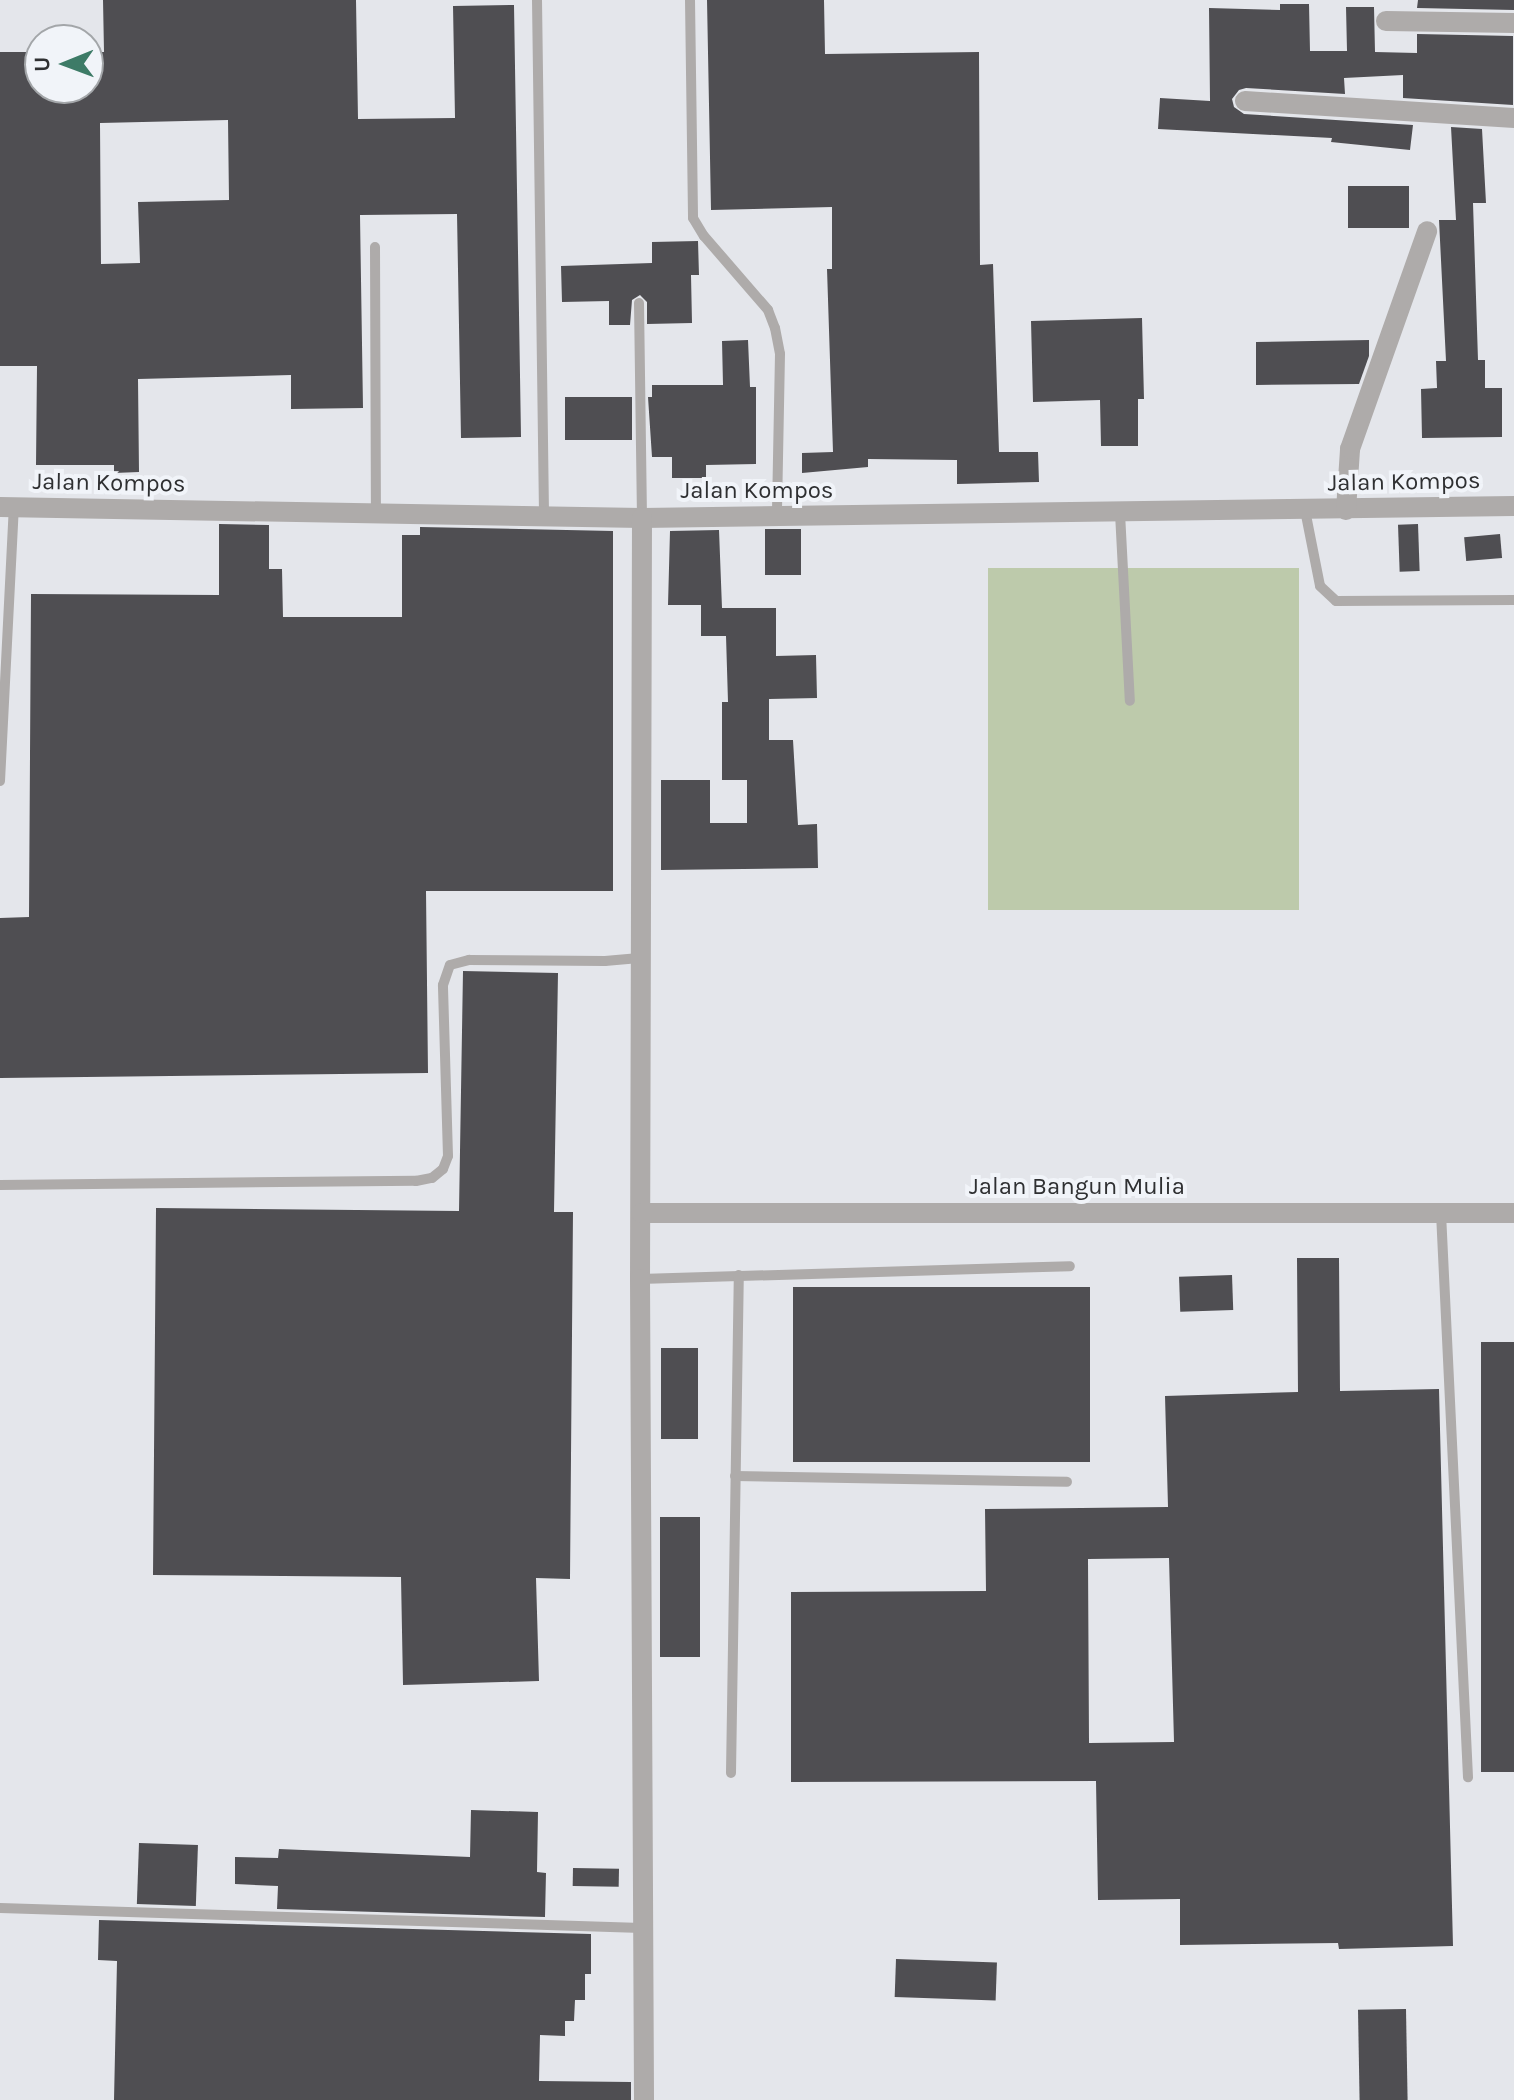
<!DOCTYPE html>
<style>
body{margin:0}
#map{position:relative;width:1514px;height:2100px;overflow:hidden;background:#e4e6eb;font-family:Karla,sans-serif}
div>[style]{position:absolute}
[style*='--x']{left:calc(var(--x)*1px);top:calc(var(--y)*1px);width:calc(var(--w)*1px);rotate:calc(var(--a)*1deg)}
.green>*{inset:0;background:#bdcaab;transform-origin:0 0}
.building>*{inset:0;background:#4f4e52;transform-origin:0 0}
.lane>*{height:10px;margin:-5px;padding:0 5px;transform-origin:5px;border-radius:5px;background:#aeabaa}
.street>*{height:20px;margin:-10px;padding:0 10px;transform-origin:10px;border-radius:10px;background:#aeabaa}
span{translate:-50% -50%;white-space:nowrap;text-align:center;line-height:1.15;-webkit-text-stroke:8px #f1f4f9;paint-order:stroke}
.street-label{font-size:24px;color:#2f3032}
.north{position:absolute;left:24px;top:24px;width:80px;height:80px;box-sizing:border-box;background:#f1f4f9;border:2px solid #a3a6a9;border-radius:50%;rotate:269deg;font-size:22px;font-weight:700;line-height:32px;text-align:center;color:#2f3032}
.north::after{content:'';display:block;margin:auto;width:28px;height:36px;background:#3d7b67;clip-path:polygon(50% 0,100% 100%,50% 72%,0 100%)}
</style>
<div id="map">
<div class="green">
<i style="left:1299px;top:568px;width:342px;height:311px;rotate:90deg"></i>
</div>
<div class="building">
<i style="clip-path:polygon(evenodd,103px 0,356px 0,358px 119px,455px 118px,453px 6px,514px 5px,521px 437px,461px 438px,457px 214px,360px 215px,363px 408px,291px 409px,291px 375px,138px 379px,139px 472px,114px 473px,114px 465px,36px 465px,37px 366px,0 366px,0 52px,40px 52px,40px 88px,88px 88px,88px 52px,104px 52px,103px 0,228px 120px,229px 200px,138px 202px,140px 263px,101px 264px,100px 123px,228px 120px)"></i>
<i style="clip-path:polygon(707px 0,824px 0,825px 54px,979px 52px,980px 265px,993px 264px,999px 452px,1038px 452px,1039px 482px,957px 484px,957px 460px,868px 459px,868px 467px,802px 473px,802px 453px,833px 452px,827px 269px,832px 269px,832px 207px,711px 210px)"></i>
<i style="clip-path:polygon(1418px 0,1514px 0,1514px 10px,1417px 8px)"></i>
<i style="clip-path:polygon(1280px 4px,1309px 4px,1310px 51px,1347px 51px,1346px 7px,1374px 7px,1375px 52px,1417px 53px,1417px 34px,1513px 36px,1513px 105px,1403px 98px,1403px 75px,1344px 78px,1345px 94px,1246px 88px,1239px 90px,1232px 99px,1234px 107px,1244px 114px,1413px 125px,1410px 150px,1331px 142px,1332px 138px,1158px 129px,1160px 98px,1210px 101px,1209px 8px,1280px 10px)"></i>
<i style="clip-path:polygon(1451px 127px,1482px 129px,1486px 203px,1473px 203px,1478px 360px,1485px 360px,1485px 388px,1502px 388px,1502px 437px,1422px 438px,1421px 389px,1437px 388px,1436px 361px,1446px 361px,1439px 220px,1456px 220px)"></i>
<i style="left:1348px;top:186px;width:61px;height:42px"></i>
<i style="clip-path:polygon(698px 241px,699px 275px,691px 275px,692px 323px,647px 324px,647px 302px,640px 295px,632px 300px,630px 325px,609px 325px,609px 301px,562px 302px,561px 266px,652px 263px,652px 242px)"></i>
<i style="clip-path:polygon(1142px 318px,1144px 399px,1138px 399px,1138px 446px,1101px 446px,1100px 400px,1033px 402px,1031px 321px)"></i>
<i style="clip-path:polygon(748px 340px,750px 387px,756px 387px,756px 464px,706px 465px,706px 478px,672px 478px,672px 457px,652px 457px,648px 397px,652px 397px,652px 385px,723px 385px,722px 341px)"></i>
<i style="clip-path:polygon(1369px 340px,1369px 356px,1359px 384px,1256px 385px,1256px 342px)"></i>
<i style="left:565px;top:397px;width:67px;height:43px"></i>
<i style="clip-path:polygon(219px 524px,269px 525px,269px 569px,282px 569px,283px 617px,402px 617px,402px 535px,420px 535px,420px 527px,613px 531px,613px 891px,426px 891px,428px 1073px,0 1078px,0 918px,29px 917px,31px 594px,219px 595px)"></i>
<i style="left:1418px;top:524px;width:47px;height:20px;rotate:88deg"></i>
<i style="left:765px;top:529px;width:36px;height:46px"></i>
<i style="clip-path:polygon(719px 530px,722px 608px,776px 608px,776px 656px,816px 655px,817px 698px,769px 699px,769px 740px,793px 740px,798px 825px,817px 824px,818px 868px,661px 870px,661px 780px,710px 780px,710px 823px,747px 823px,747px 780px,722px 780px,722px 702px,728px 702px,726px 636px,701px 636px,701px 605px,668px 605px,670px 531px)"></i>
<i style="left:1500px;top:534px;width:24px;height:36px;rotate:85deg"></i>
<i style="clip-path:polygon(463px 971px,558px 973px,554px 1212px,573px 1212px,570px 1579px,536px 1578px,539px 1681px,403px 1685px,401px 1577px,153px 1575px,156px 1208px,459px 1211px)"></i>
<i style="clip-path:polygon(evenodd,1297px 1258px,1339px 1258px,1340px 1391px,1439px 1389px,1453px 1946px,1339px 1949px,1338px 1943px,1180px 1945px,1180px 1899px,1098px 1900px,1096px 1781px,791px 1782px,791px 1592px,986px 1591px,985px 1509px,1168px 1507px,1165px 1396px,1298px 1392px,1297px 1258px,1169px 1558px,1174px 1742px,1089px 1743px,1088px 1559px,1169px 1558px)"></i>
<i style="left:1232px;top:1275px;width:35px;height:53px;rotate:88deg"></i>
<i style="left:1090px;top:1287px;width:175px;height:297px;rotate:90deg"></i>
<i style="left:1481px;top:1342px;width:33px;height:430px"></i>
<i style="left:661px;top:1348px;width:37px;height:91px"></i>
<i style="left:660px;top:1517px;width:40px;height:140px"></i>
<i style="clip-path:polygon(471px 1810px,538px 1812px,537px 1872px,546px 1873px,545px 1917px,277px 1909px,278px 1886px,235px 1884px,235px 1857px,278px 1858px,279px 1849px,470px 1857px)"></i>
<i style="left:139px;top:1843px;width:59px;height:61px;rotate:2deg"></i>
<i style="left:573px;top:1868px;width:46px;height:18px;rotate:1deg"></i>
<i style="clip-path:polygon(99px 1920px,591px 1934px,591px 1974px,585px 1974px,585px 2000px,575px 2000px,574px 2021px,565px 2021px,565px 2036px,540px 2035px,539px 2081px,631px 2082px,631px 2100px,114px 2100px,117px 1961px,98px 1960px)"></i>
<i style="left:896px;top:1959px;width:101px;height:38px;rotate:2deg"></i>
<i style="left:1406px;top:2009px;width:91px;height:48px;rotate:89deg"></i>
</div>
<div class="lane">
<i style="--x:537;--y:0;--w:516;--a:89.22"></i>
<i style="--x:690;--y:0;--w:218;--a:89.2"></i>
<i style="--x:693;--y:218;--w:21;--a:59"></i>
<i style="--x:704;--y:236;--w:98;--a:49.1"></i>
<i style="--x:768;--y:310;--w:19;--a:69"></i>
<i style="--x:775;--y:328;--w:26;--a:79"></i>
<i style="--x:780;--y:354;--w:163;--a:91.1"></i>
<i style="--x:375;--y:247;--w:266;--a:89.8"></i>
<i style="--x:639;--y:303;--w:215;--a:89.2"></i>
<i style="--x:1305;--y:510;--w:77;--a:78.8"></i>
<i style="--x:1320;--y:586;--w:22;--a:43"></i>
<i style="--x:1336;--y:601;--w:178;--a:-0.3"></i>
<i style="--x:1120;--y:513;--w:188;--a:87"></i>
<i style="--x:0;--y:781;--w:274;--a:-87.1"></i>
<i style="--x:0;--y:1185;--w:416;--a:-0.6"></i>
<i style="--x:416;--y:1181;--w:16;--a:-11"></i>
<i style="--x:432;--y:1178;--w:14;--a:-39"></i>
<i style="--x:443;--y:1169;--w:14;--a:-69"></i>
<i style="--x:448;--y:1156;--w:171;--a:-91.7"></i>
<i style="--x:443;--y:985;--w:21;--a:-71"></i>
<i style="--x:450;--y:965;--w:20;--a:-15"></i>
<i style="--x:469;--y:960;--w:136;--a:0.4"></i>
<i style="--x:605;--y:961;--w:37;--a:-5"></i>
<i style="--x:1441;--y:1213;--w:565;--a:87.26"></i>
<i style="--x:640;--y:1279;--w:430;--a:-1.7"></i>
<i style="--x:735;--y:1476;--w:332;--a:1"></i>
<i style="--x:731;--y:1773;--w:498;--a:-89.1"></i>
<i style="--x:0;--y:1908;--w:642;--a:1.78"></i>
</div>
<div class="street">
<i style="--x:1386;--y:21;--w:128;--a:0.9"></i>
<i style="--x:1245;--y:101;--w:270;--a:3.6"></i>
<i style="--x:0;--y:507;--w:642;--a:0.98"></i>
<i style="--x:642;--y:518;--w:872;--a:-0.79"></i>
<i style="--x:1346;--y:510;--w:61;--a:-86.2"></i>
<i style="--x:1350;--y:449;--w:231;--a:-70.5"></i>
<i style="--x:642;--y:518;--w:761;--a:90.15"></i>
<i style="--x:640;--y:1279;--w:821;--a:89.72"></i>
<i style="--x:641;--y:1213;--w:873;--a:0"></i>
</div>
<div class="street-label">
<span style="left:1404px;top:482px;rotate:-1deg">Jalan Kompos</span>
<span style="left:109px;top:483px;rotate:1deg">Jalan Kompos</span>
<span style="left:757px;top:491px">Jalan Kompos</span>
<span style="left:1077px;top:1187px">Jalan Bangun Mulia</span>
</div>
<div class="north">U</div>
</div>
